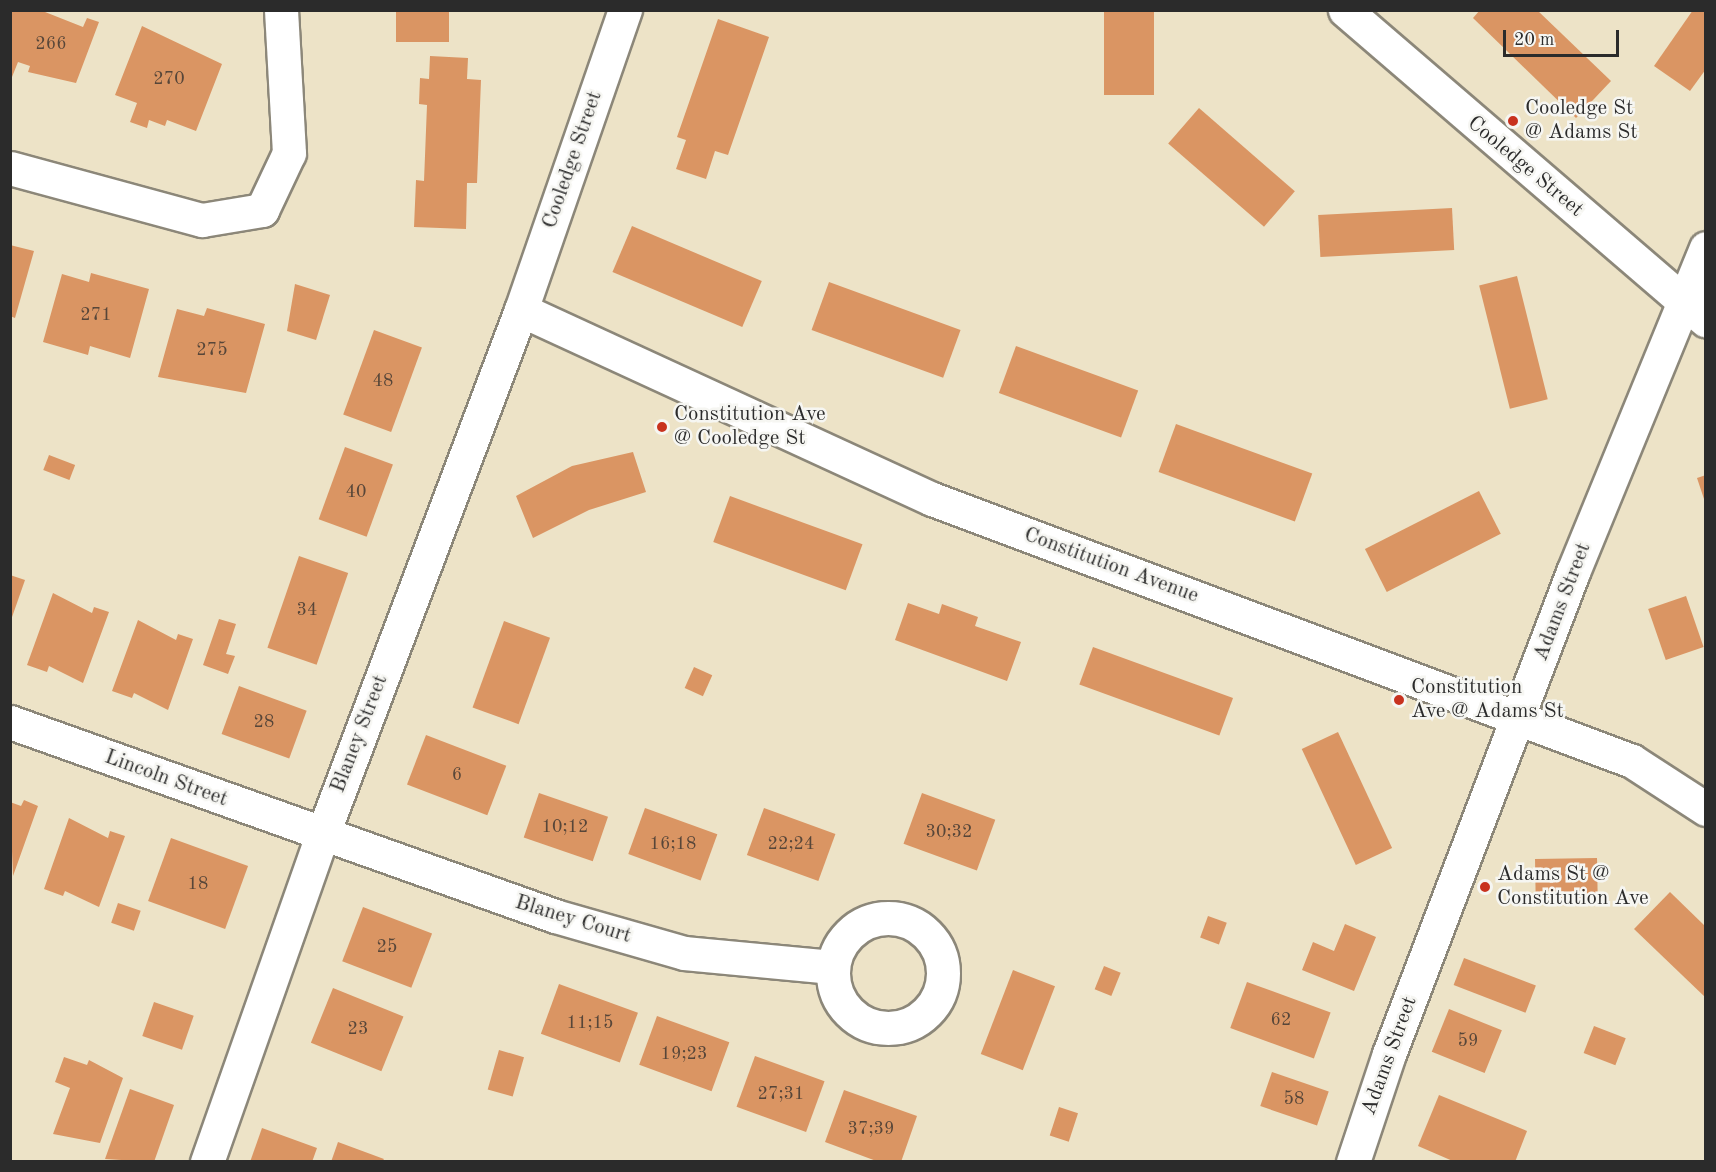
<!DOCTYPE html>
<style>
body{margin:0}
#map{position:relative;width:1716px;height:1172px;overflow:hidden;background:#ede3c7;font-family:"Old Standard TT",serif}
div>[style]{position:absolute}
[style*='--x']{left:calc(var(--x)*1px);top:calc(var(--y)*1px);width:calc(var(--w)*1px);rotate:calc(var(--a)*1deg)}
.building>*{inset:0;background:#da9563;transform-origin:0 0}
.roads{filter:drop-shadow(2px 0 #8c8779) drop-shadow(-2px 0 #8c8779) drop-shadow(0 2px #8c8779) drop-shadow(0 -2px #8c8779)}
.street>*{height:33px;margin:-16.5px;padding:0 16.5px;transform-origin:16.5px;border-radius:16.5px;background:#fff}
.street>.ring{margin:-16.5px;padding:0;box-sizing:content-box;background:none;border:33px solid #fff;border-radius:50%}
.dots>*{width:16px;height:16px;translate:-50% -50%;box-sizing:border-box;border:3px solid #f6f6f2;border-radius:50%}
span{translate:-50% -50%;white-space:nowrap;text-align:center;line-height:1.15;-webkit-text-stroke:5px #f6f6f2;paint-order:stroke}
.number-label{font-size:18px;color:#574639}
.number-label span{-webkit-text-stroke-width:0}
.poi-label{font-size:21px;color:#2b2b2b}
.left{translate:0 -50%;text-align:left}
.street-label{font-size:21px;color:#2b2b2b}
.frame{position:absolute;inset:0;border:12px solid #2b2b2b;pointer-events:none}
.scale{position:absolute;left:1503px;top:30px;width:116px;height:27px;box-sizing:border-box;border:3px solid #2b2b2b;border-top:0;padding-left:8px;font-size:18px;line-height:21px;white-space:nowrap;color:#2b2b2b;-webkit-text-stroke:4px #f6f6f2;paint-order:stroke}
</style>
<div id="map">
<div class="building">
<i style="clip-path:polygon(10px 10px,40px 10px,83px 27px,87px 18px,99px 22px,76px 83px,28px 72px,30px 66px,18px 62px,10px 82px)"></i>
<i style="left:396px;top:10px;width:53px;height:32px"></i>
<i style="left:1104px;top:10px;width:50px;height:85px"></i>
<i style="clip-path:polygon(1480px 10px,1537px 10px,1611px 81px,1576px 118px,1473px 18px)"></i>
<i style="clip-path:polygon(1693px 10px,1706px 10px,1706px 69px,1690px 91px,1654px 66px)"></i>
<i style="clip-path:polygon(718px 19px,769px 37px,728px 155px,715px 151px,706px 179px,676px 169px,686px 140px,677px 137px)"></i>
<i style="clip-path:polygon(142px 26px,222px 64px,196px 131px,167px 120px,165px 126px,149px 120px,147px 128px,130px 122px,137px 103px,115px 95px)"></i>
<i style="clip-path:polygon(430px 56px,468px 58px,467px 79px,481px 80px,477px 183px,467px 183px,466px 229px,414px 227px,416px 180px,424px 181px,427px 105px,419px 104px,420px 78px,429px 79px)"></i>
<i style="left:1199px;top:108px;width:127px;height:47px;rotate:41deg"></i>
<i style="left:1452px;top:208px;width:42px;height:134px;rotate:87deg"></i>
<i style="left:632px;top:226px;width:141px;height:50px;rotate:23deg"></i>
<i style="clip-path:polygon(10px 245px,34px 251px,15px 318px,10px 316px)"></i>
<i style="clip-path:polygon(91px 273px,149px 289px,130px 358px,90px 346px,88px 355px,43px 342px,62px 274px,89px 282px)"></i>
<i style="left:1517px;top:276px;width:127px;height:39px;rotate:76deg"></i>
<i style="left:829px;top:282px;width:140px;height:51px;rotate:20deg"></i>
<i style="clip-path:polygon(295px 284px,330px 295px,316px 340px,287px 331px)"></i>
<i style="clip-path:polygon(207px 308px,265px 324px,246px 393px,158px 377px,177px 309px,204px 316px)"></i>
<i style="left:374px;top:330px;width:51px;height:90px;rotate:20deg"></i>
<i style="left:1016px;top:346px;width:130px;height:50px;rotate:20deg"></i>
<i style="left:1176px;top:424px;width:145px;height:51px;rotate:20deg"></i>
<i style="left:345px;top:447px;width:51px;height:77px;rotate:20deg"></i>
<i style="clip-path:polygon(633px 452px,646px 492px,589px 510px,533px 538px,516px 496px,572px 466px)"></i>
<i style="left:49px;top:455px;width:28px;height:16px;rotate:21deg"></i>
<i style="clip-path:polygon(1706px 475px,1706px 502px,1705px 502px,1697px 478px)"></i>
<i style="left:1479px;top:491px;width:48px;height:128px;rotate:63deg"></i>
<i style="left:730px;top:496px;width:141px;height:49px;rotate:20deg"></i>
<i style="left:299px;top:556px;width:52px;height:97px;rotate:19deg"></i>
<i style="clip-path:polygon(10px 575px,25px 580px,11px 620px,10px 619px)"></i>
<i style="clip-path:polygon(53px 593px,92px 613px,94px 607px,109px 612px,83px 683px,49px 666px,47px 672px,27px 665px)"></i>
<i style="left:1686px;top:596px;width:54px;height:40px;rotate:71deg"></i>
<i style="clip-path:polygon(908px 603px,939px 614px,942px 604px,978px 617px,975px 626px,1021px 642px,1007px 681px,895px 640px)"></i>
<i style="clip-path:polygon(219px 619px,236px 624px,226px 654px,235px 656px,228px 674px,203px 665px)"></i>
<i style="clip-path:polygon(138px 620px,176px 640px,178px 634px,193px 639px,168px 710px,134px 693px,132px 698px,112px 691px)"></i>
<i style="left:504px;top:621px;width:49px;height:92px;rotate:20deg"></i>
<i style="left:1093px;top:647px;width:149px;height:40px;rotate:20deg"></i>
<i style="left:694px;top:667px;width:20px;height:23px;rotate:24deg"></i>
<i style="left:239px;top:686px;width:72px;height:51px;rotate:20deg"></i>
<i style="left:1338px;top:732px;width:128px;height:40px;rotate:65deg"></i>
<i style="left:426px;top:735px;width:86px;height:53px;rotate:21deg"></i>
<i style="left:539px;top:793px;width:73px;height:47px;rotate:19deg"></i>
<i style="left:922px;top:793px;width:78px;height:54px;rotate:20deg"></i>
<i style="clip-path:polygon(24px 800px,38px 806px,13px 876px,10px 802px,21px 806px)"></i>
<i style="left:645px;top:808px;width:77px;height:49px;rotate:20deg"></i>
<i style="left:764px;top:808px;width:76px;height:50px;rotate:20deg"></i>
<i style="clip-path:polygon(69px 818px,108px 838px,110px 831px,125px 836px,99px 907px,65px 891px,63px 896px,44px 889px)"></i>
<i style="left:171px;top:838px;width:82px;height:67px;rotate:20deg"></i>
<i style="left:1597px;top:858px;width:43px;height:62px;rotate:89deg"></i>
<i style="clip-path:polygon(1670px 892px,1706px 927px,1706px 998px,1634px 929px)"></i>
<i style="left:118px;top:903px;width:24px;height:21px;rotate:19deg"></i>
<i style="left:363px;top:907px;width:74px;height:58px;rotate:21deg"></i>
<i style="left:1208px;top:916px;width:20px;height:23px;rotate:20deg"></i>
<i style="clip-path:polygon(1345px 924px,1376px 937px,1354px 991px,1302px 970px,1313px 942px,1334px 951px)"></i>
<i style="left:1464px;top:958px;width:77px;height:29px;rotate:21deg"></i>
<i style="left:1104px;top:966px;width:18px;height:25px;rotate:22deg"></i>
<i style="left:1013px;top:970px;width:45px;height:90px;rotate:21deg"></i>
<i style="left:1247px;top:982px;width:89px;height:49px;rotate:20deg"></i>
<i style="left:559px;top:984px;width:84px;height:53px;rotate:20deg"></i>
<i style="left:333px;top:988px;width:76px;height:59px;rotate:22deg"></i>
<i style="left:154px;top:1002px;width:42px;height:36px;rotate:19deg"></i>
<i style="left:1449px;top:1009px;width:57px;height:46px;rotate:22deg"></i>
<i style="left:657px;top:1016px;width:77px;height:52px;rotate:20deg"></i>
<i style="left:1594px;top:1026px;width:34px;height:29px;rotate:21deg"></i>
<i style="left:499px;top:1050px;width:26px;height:41px;rotate:16deg"></i>
<i style="left:755px;top:1056px;width:74px;height:54px;rotate:20deg"></i>
<i style="clip-path:polygon(64px 1057px,87px 1065px,89px 1060px,123px 1078px,100px 1143px,53px 1134px,70px 1088px,55px 1082px)"></i>
<i style="left:1272px;top:1072px;width:60px;height:36px;rotate:19deg"></i>
<i style="clip-path:polygon(130px 1089px,174px 1105px,154px 1162px,105px 1159px)"></i>
<i style="clip-path:polygon(844px 1090px,917px 1116px,901px 1162px,879px 1162px,825px 1142px)"></i>
<i style="clip-path:polygon(1439px 1095px,1527px 1131px,1515px 1162px,1455px 1162px,1418px 1146px)"></i>
<i style="left:1059px;top:1107px;width:20px;height:30px;rotate:18deg"></i>
<i style="clip-path:polygon(262px 1128px,317px 1148px,312px 1162px,250px 1162px)"></i>
<i style="clip-path:polygon(338px 1142px,384px 1159px,382px 1162px,331px 1162px)"></i>
</div>
<div class="roads">
<div class="street">
<i style="--x:1345;--y:10;--w:476;--a:40.7"></i>
<i style="--x:10;--y:168;--w:199;--a:15.2"></i>
<i style="--x:202;--y:220;--w:61;--a:-9.5"></i>
<i style="--x:262;--y:210;--w:63;--a:-64.7"></i>
<i style="--x:289;--y:153;--w:143;--a:-93.2"></i>
<i style="--x:521;--y:310;--w:452;--a:24.7"></i>
<i style="--x:932;--y:499;--w:747;--a:20.52"></i>
<i style="--x:1632;--y:761;--w:88;--a:33"></i>
<i style="--x:10;--y:722;--w:578;--a:19.59"></i>
<i style="--x:555;--y:916;--w:134;--a:16"></i>
<i style="--x:684;--y:953;--w:149;--a:5.4"></i>
<i class="ring" style="left:833px;top:918px;width:77px;height:77px"></i>
<i style="--x:207;--y:1162;--w:346;--a:-70.6"></i>
<i style="--x:322;--y:836;--w:562;--a:-69.28"></i>
<i style="--x:521;--y:310;--w:318;--a:-70.9"></i>
<i style="--x:1353;--y:1162;--w:114;--a:-71.6"></i>
<i style="--x:1389;--y:1054;--w:516;--a:-69.11"></i>
<i style="--x:1573;--y:572;--w:350;--a:-67.7"></i>
</div>
</div>
<div class="dots">
<i style="left:1513px;top:121px;background:#c8321e"></i>
<i style="left:662px;top:427px;background:#c8321e"></i>
<i style="left:1399px;top:700px;background:#c8321e"></i>
<i style="left:1485px;top:887px;background:#c8321e"></i>
</div>
<div class="number-label">
<span style="left:51px;top:44px">266</span>
<span style="left:169px;top:79px">270</span>
<span style="left:96px;top:315px">271</span>
<span style="left:212px;top:350px">275</span>
<span style="left:383px;top:381px">48</span>
<span style="left:356px;top:492px">40</span>
<span style="left:307px;top:610px">34</span>
<span style="left:264px;top:722px">28</span>
<span style="left:457px;top:775px">6</span>
<span style="left:565px;top:827px">10;12</span>
<span style="left:949px;top:832px">30;32</span>
<span style="left:673px;top:844px">16;18</span>
<span style="left:791px;top:844px">22;24</span>
<span style="left:198px;top:884px">18</span>
<span style="left:387px;top:947px">25</span>
<span style="left:1281px;top:1020px">62</span>
<span style="left:590px;top:1023px">11;15</span>
<span style="left:358px;top:1029px">23</span>
<span style="left:1468px;top:1041px">59</span>
<span style="left:684px;top:1054px">19;23</span>
<span style="left:781px;top:1094px">27;31</span>
<span style="left:1294px;top:1099px">58</span>
<span style="left:871px;top:1129px">37;39</span>
</div>
<div class="poi-label">
<span class="left" style="left:1525px;top:121px">Cooledge St<br>@ Adams St</span>
<span class="left" style="left:674px;top:427px">Constitution Ave<br>@ Cooledge St</span>
<span class="left" style="left:1411px;top:700px">Constitution<br>Ave @ Adams St</span>
<span class="left" style="left:1497px;top:887px">Adams St @<br>Constitution Ave</span>
</div>
<div class="street-label">
<span style="left:573px;top:160px;rotate:-71deg">Cooledge Street</span>
<span style="left:1525px;top:167px;rotate:40deg">Cooledge Street</span>
<span style="left:1111px;top:566px;rotate:20deg">Constitution Avenue</span>
<span style="left:1563px;top:602px;rotate:-69deg">Adams Street</span>
<span style="left:360px;top:734px;rotate:-69deg">Blaney Street</span>
<span style="left:166px;top:779px;rotate:20deg">Lincoln Street</span>
<span style="left:573px;top:920px;rotate:17deg">Blaney Court</span>
<span style="left:1390px;top:1056px;rotate:-70deg">Adams Street</span>
</div>
<div class="frame"></div>
<div class="scale">20 m</div>
</div>
